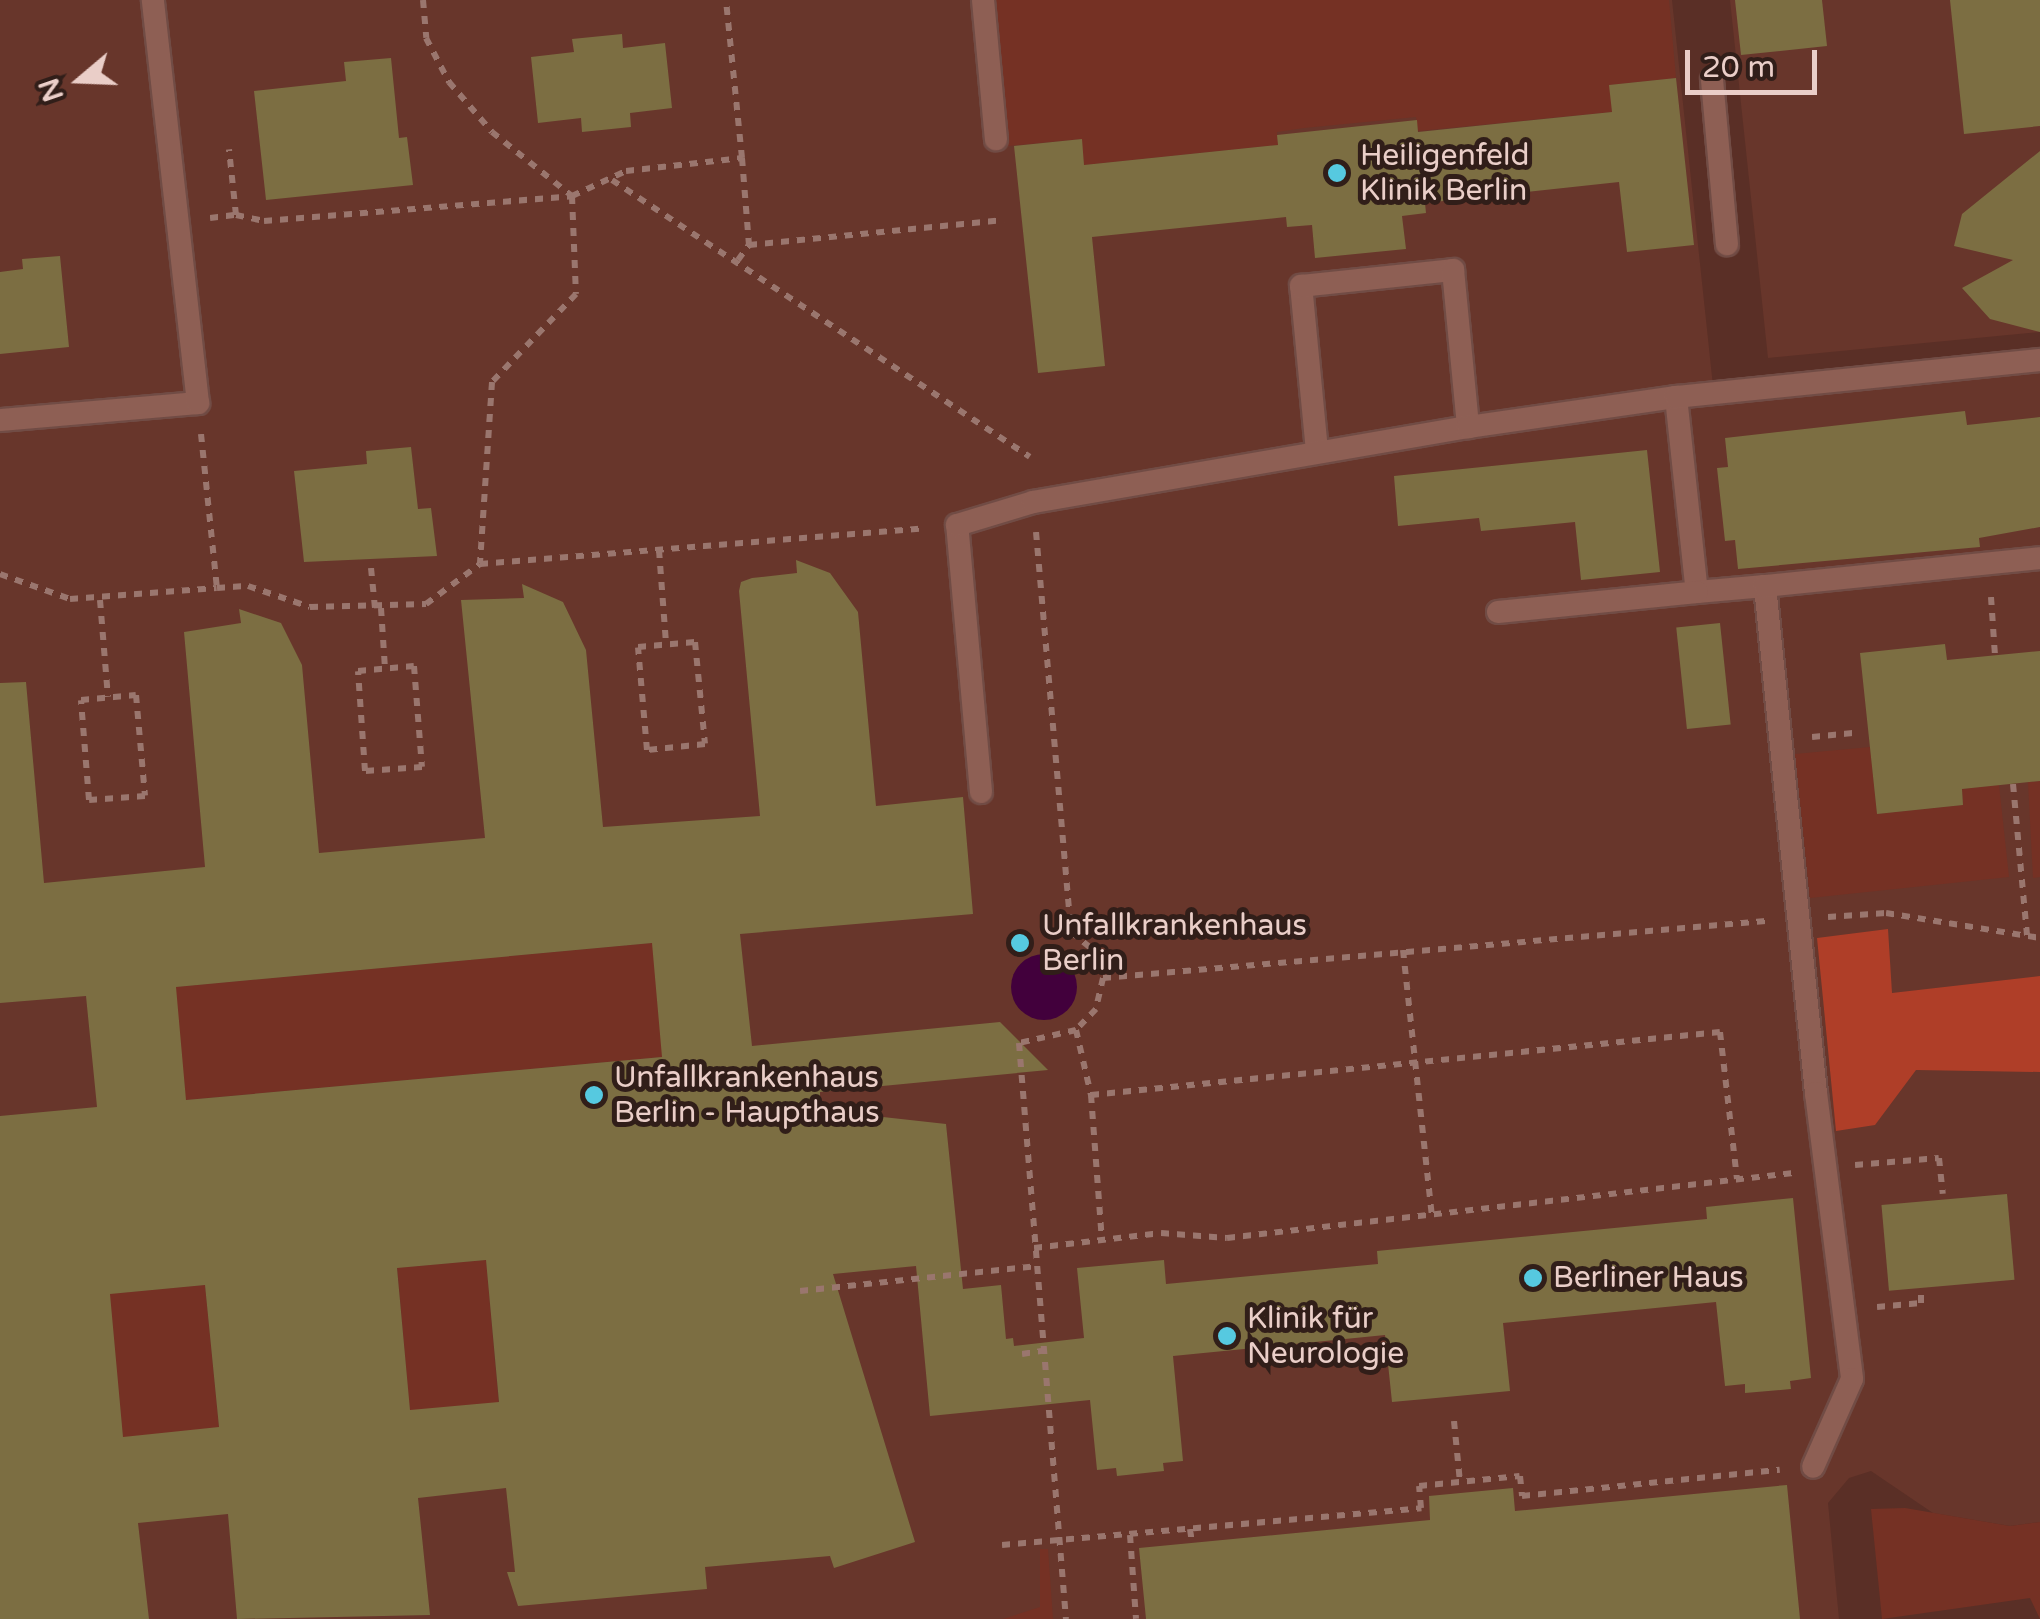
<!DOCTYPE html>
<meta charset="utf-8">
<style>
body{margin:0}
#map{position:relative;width:2040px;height:1619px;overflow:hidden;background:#5a2f26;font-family:"Varela Round",sans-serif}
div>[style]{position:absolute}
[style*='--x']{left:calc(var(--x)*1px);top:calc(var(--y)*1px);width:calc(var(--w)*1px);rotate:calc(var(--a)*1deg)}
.built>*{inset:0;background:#68362b}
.green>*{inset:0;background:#753124;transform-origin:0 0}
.forest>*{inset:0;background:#af3e28}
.water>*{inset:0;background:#42003c}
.round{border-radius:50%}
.building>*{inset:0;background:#7c6e42;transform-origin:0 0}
.path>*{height:6px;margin-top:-3px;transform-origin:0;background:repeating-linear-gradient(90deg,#9a766e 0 8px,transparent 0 16px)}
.roads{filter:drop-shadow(2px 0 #714c45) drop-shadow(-2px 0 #714c45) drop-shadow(0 2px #714c45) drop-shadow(0 -2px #714c45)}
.service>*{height:22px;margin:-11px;padding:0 11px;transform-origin:11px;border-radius:11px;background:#8e5f54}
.dots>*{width:28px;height:28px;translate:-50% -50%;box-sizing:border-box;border:5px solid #311e19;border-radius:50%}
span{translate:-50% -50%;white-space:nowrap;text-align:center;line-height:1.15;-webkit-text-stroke:10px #311e19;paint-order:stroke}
.poi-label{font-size:30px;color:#eacec8}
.left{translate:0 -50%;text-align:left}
.north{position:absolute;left:30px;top:30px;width:100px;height:100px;-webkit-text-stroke:8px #311e19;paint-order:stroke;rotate:251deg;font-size:28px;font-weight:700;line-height:40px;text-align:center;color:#eacec8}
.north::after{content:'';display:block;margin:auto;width:35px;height:45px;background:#eacec8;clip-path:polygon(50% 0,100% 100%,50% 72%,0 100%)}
.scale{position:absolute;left:1685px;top:50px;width:132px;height:45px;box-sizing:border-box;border:5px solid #eacec8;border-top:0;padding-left:12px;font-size:30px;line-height:35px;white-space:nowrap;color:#eacec8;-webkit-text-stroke:8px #311e19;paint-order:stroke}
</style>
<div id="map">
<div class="built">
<i style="clip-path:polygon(0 0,1672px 0,1715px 405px,2040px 373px,2040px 1522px,2010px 1526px,1933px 1513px,1871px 1471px,1849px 1478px,1828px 1503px,1839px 1619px,0 1619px)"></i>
<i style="clip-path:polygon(1730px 0,2040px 0,2040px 332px,1768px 358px)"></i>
</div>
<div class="green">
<i style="clip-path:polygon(993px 0,1669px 0,1676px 78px,1610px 85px,1612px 112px,1418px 131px,1416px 117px,1304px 128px,1277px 132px,1278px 145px,1084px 165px,1081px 139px,1008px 146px)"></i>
<i style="clip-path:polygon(1870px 747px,1877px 814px,1963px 805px,1962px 789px,1999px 785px,2009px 877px,1810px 898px,1795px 754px)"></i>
<i style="clip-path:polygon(2040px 781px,2040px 877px,2033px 878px,2028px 782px)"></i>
<i style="clip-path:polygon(663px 942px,673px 1056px,174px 1101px,185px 1086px,164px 988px)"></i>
<i style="left:486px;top:1260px;width:164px;height:89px;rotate:85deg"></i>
<i style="clip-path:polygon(205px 1285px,221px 1449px,125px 1459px,109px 1286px,118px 1293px)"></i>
<i style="clip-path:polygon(1905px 1508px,2010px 1526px,2040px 1522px,2040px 1619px,2030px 1598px,1882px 1619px,1871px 1509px)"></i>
<i style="clip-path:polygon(1040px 1549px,1048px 1549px,1053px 1619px,1003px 1619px,1040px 1607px)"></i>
</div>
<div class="forest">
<i style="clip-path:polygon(1888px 929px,1892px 993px,2040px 976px,2040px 1072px,1916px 1070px,1875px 1125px,1836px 1131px,1817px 938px)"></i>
</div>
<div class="water">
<i class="round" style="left:1011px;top:954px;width:66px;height:66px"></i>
</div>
<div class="building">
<i style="clip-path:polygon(1735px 0,1822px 0,1827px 46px,1741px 55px)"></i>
<i style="clip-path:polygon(1950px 0,2040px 0,2040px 126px,1964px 134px)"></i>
<i style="clip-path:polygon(622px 34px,623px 48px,665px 43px,672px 108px,630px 113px,631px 127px,582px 132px,581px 118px,538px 123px,531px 57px,574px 52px,572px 39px)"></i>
<i style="clip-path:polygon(391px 58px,399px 138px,407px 137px,413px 185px,266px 200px,254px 91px,346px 81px,344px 62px)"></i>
<i style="clip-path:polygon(1676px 78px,1694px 245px,1627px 252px,1619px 182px,1425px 203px,1426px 213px,1402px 216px,1406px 249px,1315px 258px,1312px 225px,1287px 227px,1286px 217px,1092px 237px,1105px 366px,1038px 373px,1014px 146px,1082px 139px,1084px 165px,1278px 145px,1277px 135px,1417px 120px,1418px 132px,1612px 112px,1609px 85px)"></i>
<i style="clip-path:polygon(2040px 151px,2040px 332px,1990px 319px,1962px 288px,2013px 260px,1954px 246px,1962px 214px)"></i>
<i style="clip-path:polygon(60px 256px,69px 347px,0 354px,0 272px,23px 269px,22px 259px)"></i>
<i style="clip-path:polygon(1965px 411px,1967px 425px,2040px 417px,2040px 527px,1979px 538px,1980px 547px,1738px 569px,1735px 540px,1725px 541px,1717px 468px,1728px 467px,1725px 438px)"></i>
<i style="clip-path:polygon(411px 447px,418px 509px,431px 508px,437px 556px,304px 562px,294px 471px,367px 464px,366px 451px)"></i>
<i style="clip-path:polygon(1647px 450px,1660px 572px,1581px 580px,1575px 522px,1481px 531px,1479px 518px,1398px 526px,1394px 476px)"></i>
<i style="clip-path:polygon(evenodd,796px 560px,830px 573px,858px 612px,876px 806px,963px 797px,973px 914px,740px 934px,752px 1046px,1000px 1022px,1048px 1070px,820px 1092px,820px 1110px,946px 1124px,963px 1289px,1001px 1285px,1006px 1339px,1013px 1338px,1014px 1346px,1084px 1338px,1077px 1268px,1164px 1260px,1166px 1284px,1378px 1264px,1377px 1251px,1707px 1219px,1706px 1207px,1793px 1198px,1811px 1378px,1790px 1381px,1791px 1389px,1745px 1393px,1745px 1384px,1725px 1386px,1716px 1302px,1503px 1323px,1510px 1391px,1436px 1398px,1392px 1402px,1385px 1335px,1173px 1356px,1183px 1461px,1163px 1463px,1164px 1471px,1117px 1476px,1116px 1468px,1097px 1470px,1090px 1400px,930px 1416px,916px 1266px,833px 1274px,915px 1542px,834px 1568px,830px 1556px,705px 1567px,707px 1589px,518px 1606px,507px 1572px,515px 1572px,506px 1488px,418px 1498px,430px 1615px,237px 1619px,228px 1514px,138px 1523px,149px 1619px,0 1619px,0 1116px,97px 1107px,86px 996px,0 1003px,0 683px,26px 682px,44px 883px,205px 867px,184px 632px,241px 623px,239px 609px,281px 623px,302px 665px,319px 853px,485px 838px,461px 600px,524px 598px,522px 584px,563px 602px,586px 650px,603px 827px,760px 816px,739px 591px,741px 582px,752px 578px,797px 573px,796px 560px,652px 943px,662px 1057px,186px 1100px,176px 987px,652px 943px,796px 560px,486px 1260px,499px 1402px,410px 1410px,397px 1268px,486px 1260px,796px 560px,205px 1285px,219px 1427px,123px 1437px,110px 1294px,205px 1285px)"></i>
<i style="left:1720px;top:623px;width:102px;height:44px;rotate:84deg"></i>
<i style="clip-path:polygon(1945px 644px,1947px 660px,2040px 651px,2040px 781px,1962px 789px,1963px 805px,1877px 814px,1860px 653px)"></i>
<i style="left:2007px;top:1194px;width:86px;height:126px;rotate:85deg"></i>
<i style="clip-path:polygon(1787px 1485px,1800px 1619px,1146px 1619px,1139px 1548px,1430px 1520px,1429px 1496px,1513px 1488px,1515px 1511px)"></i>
</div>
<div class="path">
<i style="--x:423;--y:0;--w:38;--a:85"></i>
<i style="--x:426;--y:38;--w:50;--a:62.4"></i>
<i style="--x:449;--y:82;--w:66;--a:49.3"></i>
<i style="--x:492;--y:132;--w:102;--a:38.7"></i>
<i style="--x:572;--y:196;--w:98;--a:87.7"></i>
<i style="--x:576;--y:294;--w:122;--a:133.7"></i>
<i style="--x:492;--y:382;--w:182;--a:93.8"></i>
<i style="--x:742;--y:158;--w:87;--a:85.4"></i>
<i style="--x:612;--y:180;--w:501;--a:33.53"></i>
<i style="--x:236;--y:215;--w:29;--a:12"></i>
<i style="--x:264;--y:221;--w:309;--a:-4.6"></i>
<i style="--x:572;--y:196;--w:60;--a:-24.8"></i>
<i style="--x:626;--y:171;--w:117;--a:-6.4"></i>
<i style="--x:742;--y:158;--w:159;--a:-95.8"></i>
<i style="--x:210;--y:218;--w:26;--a:-7"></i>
<i style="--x:236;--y:215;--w:66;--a:-96.1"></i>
<i style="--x:738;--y:260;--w:19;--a:-54"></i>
<i style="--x:749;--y:245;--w:256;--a:-5.6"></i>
<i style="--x:201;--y:434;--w:155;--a:84.1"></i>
<i style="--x:217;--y:588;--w:31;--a:-4"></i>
<i style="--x:248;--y:586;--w:65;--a:18.7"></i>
<i style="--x:310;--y:607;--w:116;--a:-1.5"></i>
<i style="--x:426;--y:604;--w:67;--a:-36.5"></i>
<i style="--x:480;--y:564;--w:447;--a:-4.6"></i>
<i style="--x:1036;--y:532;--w:402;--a:85"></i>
<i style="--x:1071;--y:932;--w:26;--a:39"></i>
<i style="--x:1091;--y:948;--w:32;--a:68"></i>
<i style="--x:1103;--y:978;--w:32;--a:103"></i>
<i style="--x:1096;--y:1009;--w:29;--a:134"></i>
<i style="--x:1076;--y:1030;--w:58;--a:167.2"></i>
<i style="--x:1019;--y:1043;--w:578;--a:85.34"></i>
<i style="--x:659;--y:550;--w:94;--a:85.7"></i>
<i style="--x:371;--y:568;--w:40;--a:84.3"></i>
<i style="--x:0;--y:574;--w:74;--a:19.7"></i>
<i style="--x:70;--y:599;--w:147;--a:-4.3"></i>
<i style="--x:1991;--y:597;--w:58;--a:86.1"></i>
<i style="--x:100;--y:600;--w:97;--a:85.3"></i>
<i style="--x:381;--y:608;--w:60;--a:86.2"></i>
<i style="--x:695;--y:642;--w:102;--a:84.4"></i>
<i style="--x:705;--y:744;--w:58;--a:174.1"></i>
<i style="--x:647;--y:750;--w:103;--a:-95"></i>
<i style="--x:638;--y:647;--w:57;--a:-5"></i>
<i style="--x:414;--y:666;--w:101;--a:85.5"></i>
<i style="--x:422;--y:767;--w:57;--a:176"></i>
<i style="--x:365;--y:771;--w:100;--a:-94"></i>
<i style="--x:358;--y:671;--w:56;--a:-5.1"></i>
<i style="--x:136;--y:695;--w:101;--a:84.9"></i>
<i style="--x:145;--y:796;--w:56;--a:175.9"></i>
<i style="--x:89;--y:800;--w:100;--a:-94.6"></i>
<i style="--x:81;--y:700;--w:55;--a:-5.2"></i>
<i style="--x:1812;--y:737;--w:41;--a:-5.6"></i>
<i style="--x:2013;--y:784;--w:152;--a:84.7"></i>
<i style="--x:1828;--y:917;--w:58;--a:-3.9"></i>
<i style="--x:1886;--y:913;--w:156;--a:9.2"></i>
<i style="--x:1403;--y:950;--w:267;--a:83.8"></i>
<i style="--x:1103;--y:978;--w:665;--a:-4.91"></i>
<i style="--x:1076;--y:1030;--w:67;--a:77"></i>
<i style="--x:1091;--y:1095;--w:145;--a:85.7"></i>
<i style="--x:1091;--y:1095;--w:632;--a:-5.72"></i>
<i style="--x:1720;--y:1032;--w:148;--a:83.4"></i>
<i style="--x:1855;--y:1165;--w:84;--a:-4.8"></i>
<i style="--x:1939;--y:1158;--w:36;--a:84"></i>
<i style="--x:1034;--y:1248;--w:128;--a:-6.7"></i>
<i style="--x:1161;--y:1233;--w:66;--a:4.3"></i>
<i style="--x:1227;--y:1238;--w:570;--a:-6.55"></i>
<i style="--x:800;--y:1291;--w:237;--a:-6"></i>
<i style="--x:1877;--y:1307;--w:44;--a:-5.2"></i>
<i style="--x:1921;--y:1303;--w:8;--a:-90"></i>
<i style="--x:1022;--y:1354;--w:20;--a:-9"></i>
<i style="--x:1454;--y:1421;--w:61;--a:84.4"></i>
<i style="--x:1190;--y:1529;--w:14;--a:82"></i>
<i style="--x:1130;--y:1535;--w:84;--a:85.9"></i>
<i style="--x:1002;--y:1545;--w:421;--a:-5"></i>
<i style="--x:1421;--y:1508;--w:22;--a:-95"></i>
<i style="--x:1419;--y:1486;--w:101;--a:-5.7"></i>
<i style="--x:1520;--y:1476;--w:20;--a:84"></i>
<i style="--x:1522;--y:1496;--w:259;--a:-5.8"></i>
</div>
<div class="roads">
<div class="service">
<i style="--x:983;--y:0;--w:140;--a:84.7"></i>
<i style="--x:1712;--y:80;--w:165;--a:84.8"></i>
<i style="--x:1676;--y:397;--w:196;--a:83.9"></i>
<i style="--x:1697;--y:592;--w:68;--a:-5"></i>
<i style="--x:1765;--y:586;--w:510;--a:84.26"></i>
<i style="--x:1816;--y:1093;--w:288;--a:82.8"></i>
<i style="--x:1852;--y:1379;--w:96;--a:113.9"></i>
<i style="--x:0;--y:420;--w:199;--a:-4.9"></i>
<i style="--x:198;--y:403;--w:406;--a:-96.4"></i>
<i style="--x:1317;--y:451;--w:166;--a:-95.5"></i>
<i style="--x:1301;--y:286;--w:153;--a:-6"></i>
<i style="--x:1453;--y:270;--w:158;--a:84.5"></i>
<i style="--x:1765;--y:586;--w:276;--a:-5.8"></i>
<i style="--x:1498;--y:612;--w:200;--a:-5.7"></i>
<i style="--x:981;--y:792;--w:268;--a:-95.1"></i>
<i style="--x:957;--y:525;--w:79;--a:-16.8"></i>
<i style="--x:1033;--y:502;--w:441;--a:-9.8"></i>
<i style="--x:1468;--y:427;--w:210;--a:-8.2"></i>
<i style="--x:1676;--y:397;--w:366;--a:-5.8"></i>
</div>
</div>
<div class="dots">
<i style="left:1337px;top:173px;background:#56c9e0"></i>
<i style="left:1020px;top:943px;background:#56c9e0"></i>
<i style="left:594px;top:1095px;background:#56c9e0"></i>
<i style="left:1533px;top:1278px;background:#56c9e0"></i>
<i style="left:1227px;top:1336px;background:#56c9e0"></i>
</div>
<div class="poi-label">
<span class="left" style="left:1360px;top:173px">Heiligenfeld<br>Klinik Berlin</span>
<span class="left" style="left:1042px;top:943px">Unfallkrankenhaus<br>Berlin</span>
<span class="left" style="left:614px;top:1095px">Unfallkrankenhaus<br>Berlin - Haupthaus</span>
<span class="left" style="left:1553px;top:1278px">Berliner Haus</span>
<span class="left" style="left:1247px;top:1336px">Klinik für<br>Neurologie</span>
</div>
<div class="north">N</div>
<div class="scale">20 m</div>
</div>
